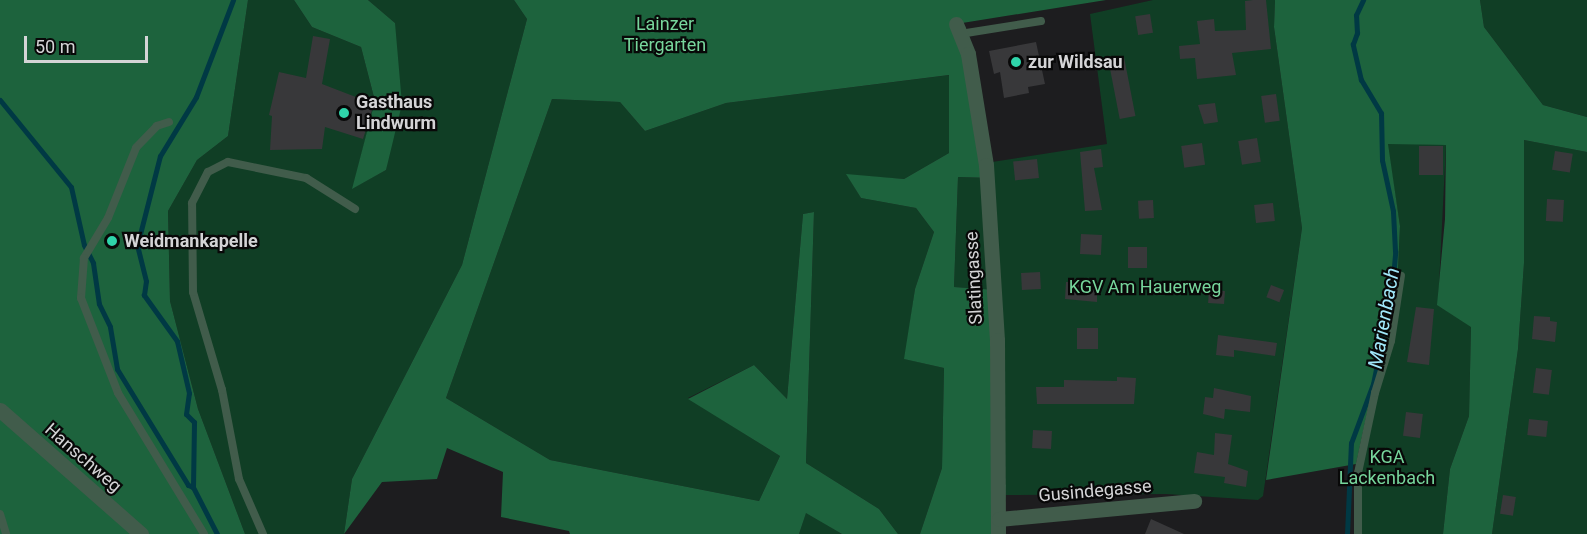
<!DOCTYPE html>
<style>
body{margin:0}
#map{position:relative;width:1587px;height:534px;overflow:hidden;background:#1d1d1f;font-family:Roboto,sans-serif}
div>[style]{position:absolute}
[style*='--x']{left:calc(var(--x)*1px);top:calc(var(--y)*1px);width:calc(var(--w)*1px);rotate:calc(var(--a)*1deg)}
.green>*{inset:0;background:#103e25}
.forest>*{inset:0;background:#1d633d}
.stream>*{height:5px;margin:-2.5px;padding:0 2.5px;transform-origin:2.5px;border-radius:2.5px;background:#003944}
.building>*{inset:0;background:#38383a;transform-origin:0 0}
.lane>*{height:8px;margin:-4px;padding:0 4px;transform-origin:4px;border-radius:4px;background:#415c4b}
.street>*{height:15px;margin:-7.5px;padding:0 7.5px;transform-origin:7.5px;border-radius:7.5px;background:#415c4b}
.dots>*{width:16px;height:16px;translate:-50% -50%;box-sizing:border-box;border:3px solid #080808;border-radius:50%}
span{translate:-50% -50%;white-space:nowrap;text-align:center;line-height:1.15;-webkit-text-stroke:4.5px #080808;paint-order:stroke}
.park-label{font-size:18px;color:#77d69c}
.poi-label{font-size:18px;color:#d4d4d6;font-weight:700}
.left{translate:0 -50%;text-align:left}
.street-label{font-size:18px;color:#d4d4d6}
.water-label{font-size:20px;color:#a1e8fa;font-style:italic}
.scale{position:absolute;left:24px;top:36px;width:124px;height:27px;box-sizing:border-box;border:3px solid #d4d4d6;border-top:0;padding-left:8px;font-size:18px;line-height:21px;white-space:nowrap;color:#d4d4d6;-webkit-text-stroke:4px #080808;paint-order:stroke}
</style>
<div id="map">
<div class="green">
<i style="clip-path:polygon(248px 0,294px 0,312px 27px,361px 47px,375px 101px,353px 188px,386px 170px,395px 23px,368px 0,514px 0,527px 19px,462px 265px,352px 479px,344px 534px,245px 534px,198px 409px,170px 301px,168px 211px,197px 160px,228px 136px)"></i>
<i style="clip-path:polygon(1153px 0,1275px 0,1274px 27px,1302px 228px,1263px 496px,1258px 500px,1166px 494px,1006px 495px,1006px 485px,1001px 480px,997px 290px,954px 287px,958px 177px,993px 178px,992px 162px,1107px 144px,1090px 14px)"></i>
<i style="clip-path:polygon(1480px 0,1587px 0,1587px 117px,1543px 105px,1484px 27px)"></i>
<i style="clip-path:polygon(950px 75px,949px 153px,904px 179px,847px 175px,861px 198px,916px 208px,934px 232px,915px 289px,905px 359px,944px 368px,942px 468px,920px 534px,898px 534px,879px 509px,806px 463px,814px 212px,803px 214px,787px 399px,754px 365px,688px 398px,780px 456px,759px 501px,550px 460px,446px 398px,552px 99px,620px 102px,645px 131px,726px 103px)"></i>
<i style="clip-path:polygon(1524px 140px,1587px 152px,1587px 534px,1492px 534px,1518px 349px,1524px 263px)"></i>
<i style="clip-path:polygon(1387px 143px,1446px 145px,1438px 305px,1471px 326px,1469px 416px,1450px 469px,1443px 534px,1355px 534px,1356px 464px,1398px 270px,1400px 226px)"></i>
<i style="clip-path:polygon(806px 512px,842px 534px,799px 534px)"></i>
</div>
<div class="forest">
<i style="clip-path:polygon(0 0,248px 0,228px 136px,197px 160px,168px 211px,170px 301px,198px 409px,245px 534px,0 534px)"></i>
<i style="clip-path:polygon(294px 0,368px 0,395px 23px,402px 104px,386px 170px,352px 189px,375px 101px,361px 47px,312px 27px)"></i>
<i style="clip-path:polygon(514px 0,1106px 0,956px 24px,951px 29px,965px 26px,974px 51px,993px 178px,958px 177px,954px 287px,997px 290px,1001px 480px,1006px 485px,1003px 534px,920px 534px,942px 468px,944px 368px,904px 359px,915px 289px,934px 232px,916px 208px,861px 198px,846px 174px,904px 179px,949px 153px,949px 75px,726px 103px,645px 131px,620px 102px,552px 99px,446px 398px,550px 460px,759px 501px,780px 456px,688px 399px,754px 365px,787px 399px,803px 214px,814px 212px,806px 463px,879px 509px,898px 534px,842px 534px,806px 513px,799px 534px,570px 534px,569px 531px,501px 517px,503px 472px,447px 448px,437px 479px,382px 482px,344px 534px,352px 479px,462px 265px,527px 19px)"></i>
<i style="clip-path:polygon(1275px 0,1480px 0,1484px 27px,1543px 105px,1587px 117px,1587px 152px,1524px 140px,1524px 263px,1518px 349px,1492px 534px,1443px 534px,1450px 469px,1469px 416px,1471px 327px,1437px 305px,1445px 219px,1446px 145px,1388px 144px,1400px 226px,1398px 270px,1356px 464px,1266px 480px,1302px 228px,1274px 27px)"></i>
</div>
<div class="stream">
<i style="--x:0;--y:100;--w:112;--a:50.8"></i>
<i style="--x:71;--y:187;--w:59;--a:77.4"></i>
<i style="--x:84;--y:245;--w:20;--a:63"></i>
<i style="--x:93;--y:263;--w:41;--a:81.7"></i>
<i style="--x:99;--y:304;--w:25;--a:64"></i>
<i style="--x:110;--y:327;--w:43;--a:80.5"></i>
<i style="--x:117;--y:369;--w:136;--a:58.5"></i>
<i style="--x:188;--y:485;--w:5;--a:22"></i>
<i style="--x:217;--y:534;--w:53;--a:-117.1"></i>
<i style="--x:193;--y:487;--w:65;--a:-89.1"></i>
<i style="--x:194;--y:422;--w:11;--a:-135"></i>
<i style="--x:186;--y:414;--w:21;--a:-82"></i>
<i style="--x:189;--y:393;--w:53;--a:-103"></i>
<i style="--x:177;--y:341;--w:57;--a:-125.7"></i>
<i style="--x:144;--y:295;--w:14;--a:-82"></i>
<i style="--x:146;--y:281;--w:36;--a:-104"></i>
<i style="--x:137;--y:246;--w:93;--a:-75.7"></i>
<i style="--x:160;--y:156;--w:69;--a:-58.6"></i>
<i style="--x:196;--y:97;--w:104;--a:-69.1"></i>
<i style="--x:1347;--y:534;--w:91;--a:-87.5"></i>
<i style="--x:1351;--y:443;--w:63;--a:-69.6"></i>
<i style="--x:1373;--y:384;--w:97;--a:-78.7"></i>
<i style="--x:1392;--y:289;--w:38;--a:-85"></i>
<i style="--x:1395;--y:251;--w:40;--a:-92.9"></i>
<i style="--x:1393;--y:211;--w:52;--a:-102.2"></i>
<i style="--x:1382;--y:160;--w:47;--a:-91.2"></i>
<i style="--x:1381;--y:113;--w:39;--a:-121"></i>
<i style="--x:1361;--y:80;--w:37;--a:-103"></i>
<i style="--x:1353;--y:44;--w:12;--a:-70"></i>
<i style="--x:1357;--y:33;--w:18;--a:-93"></i>
<i style="--x:1356;--y:15;--w:17;--a:-65"></i>
</div>
<div class="building">
<i style="clip-path:polygon(1253px 0,1266px 0,1271px 49px,1232px 53px,1236px 75px,1197px 79px,1195px 58px,1180px 59px,1179px 46px,1200px 44px,1197px 21px,1214px 19px,1215px 31px,1246px 30px,1245px 1px)"></i>
<i style="left:1150px;top:14px;width:19px;height:15px;rotate:81deg"></i>
<i style="clip-path:polygon(313px 36px,330px 39px,322px 84px,374px 104px,363px 139px,325px 127px,322px 149px,270px 150px,272px 116px,269px 115px,279px 72px,306px 78px)"></i>
<i style="clip-path:polygon(1036px 42px,1045px 84px,1028px 87px,1029px 93px,1004px 98px,1000px 72px,994px 74px,989px 51px)"></i>
<i style="left:1124px;top:57px;width:60px;height:16px;rotate:79deg"></i>
<i style="left:1276px;top:94px;width:27px;height:15px;rotate:82deg"></i>
<i style="clip-path:polygon(1215px 103px,1218px 122px,1204px 124px,1198px 105px)"></i>
<i style="left:1257px;top:138px;width:24px;height:19px;rotate:81deg"></i>
<i style="left:1202px;top:143px;width:22px;height:21px;rotate:82deg"></i>
<i style="left:1419px;top:146px;width:24px;height:29px"></i>
<i style="clip-path:polygon(1101px 149px,1103px 167px,1094px 168px,1102px 210px,1085px 211px,1080px 152px)"></i>
<i style="left:1555px;top:151px;width:18px;height:19px;rotate:9deg"></i>
<i style="left:1037px;top:159px;width:19px;height:24px;rotate:84deg"></i>
<i style="left:1547px;top:199px;width:17px;height:22px;rotate:3deg"></i>
<i style="left:1153px;top:200px;width:18px;height:15px;rotate:87deg"></i>
<i style="left:1273px;top:203px;width:18px;height:19px;rotate:84deg"></i>
<i style="left:1081px;top:234px;width:21px;height:20px;rotate:3deg"></i>
<i style="left:1128px;top:247px;width:19px;height:21px"></i>
<i style="left:1040px;top:272px;width:17px;height:19px;rotate:87deg"></i>
<i style="clip-path:polygon(1066px 282px,1097px 282px,1097px 302px,1065px 299px)"></i>
<i style="left:1271px;top:285px;width:14px;height:13px;rotate:21deg"></i>
<i style="left:1209px;top:290px;width:16px;height:13px;rotate:4deg"></i>
<i style="clip-path:polygon(1416px 307px,1434px 309px,1429px 365px,1407px 362px)"></i>
<i style="clip-path:polygon(1534px 316px,1550px 317px,1550px 321px,1557px 322px,1555px 342px,1532px 339px)"></i>
<i style="left:1077px;top:328px;width:21px;height:21px"></i>
<i style="clip-path:polygon(1218px 335px,1277px 343px,1275px 356px,1234px 350px,1234px 357px,1216px 355px)"></i>
<i style="left:1536px;top:368px;width:16px;height:25px;rotate:7deg"></i>
<i style="clip-path:polygon(1117px 377px,1136px 378px,1134px 404px,1037px 404px,1036px 387px,1064px 387px,1064px 380px,1117px 381px)"></i>
<i style="clip-path:polygon(1214px 388px,1251px 396px,1250px 412px,1225px 409px,1224px 419px,1203px 414px,1205px 397px,1213px 398px)"></i>
<i style="left:1406px;top:412px;width:17px;height:24px;rotate:7deg"></i>
<i style="left:1529px;top:419px;width:19px;height:16px;rotate:6deg"></i>
<i style="left:1033px;top:430px;width:19px;height:18px;rotate:3deg"></i>
<i style="clip-path:polygon(1215px 433px,1232px 435px,1228px 464px,1248px 471px,1246px 487px,1224px 483px,1225px 477px,1194px 473px,1197px 452px,1214px 455px)"></i>
<i style="left:1503px;top:495px;width:13px;height:19px;rotate:9deg"></i>
<i style="clip-path:polygon(1151px 519px,1184px 534px,1145px 534px)"></i>
</div>
<div class="lane">
<i style="--x:960;--y:34;--w:82;--a:-9.1"></i>
<i style="--x:169;--y:122;--w:13;--a:162"></i>
<i style="--x:157;--y:126;--w:30;--a:134"></i>
<i style="--x:136;--y:148;--w:75;--a:111.8"></i>
<i style="--x:108;--y:218;--w:47;--a:121"></i>
<i style="--x:84;--y:258;--w:40;--a:94.3"></i>
<i style="--x:81;--y:298;--w:102;--a:68.7"></i>
<i style="--x:118;--y:393;--w:165;--a:58.6"></i>
<i style="--x:0;--y:514;--w:21;--a:73"></i>
<i style="--x:263;--y:534;--w:60;--a:-113.6"></i>
<i style="--x:239;--y:479;--w:91;--a:-100.8"></i>
<i style="--x:222;--y:390;--w:102;--a:-106.5"></i>
<i style="--x:193;--y:292;--w:89;--a:-90.6"></i>
<i style="--x:192;--y:203;--w:35;--a:-63"></i>
<i style="--x:208;--y:172;--w:22;--a:-27"></i>
<i style="--x:228;--y:162;--w:80;--a:11.6"></i>
<i style="--x:306;--y:178;--w:58;--a:32.3"></i>
<i style="--x:1358;--y:534;--w:61;--a:-90"></i>
<i style="--x:1358;--y:473;--w:82;--a:-78"></i>
<i style="--x:1375;--y:393;--w:54;--a:-72.9"></i>
<i style="--x:1391;--y:341;--w:66;--a:-81.3"></i>
</div>
<div class="street">
<i style="--x:956;--y:24;--w:32;--a:68"></i>
<i style="--x:968;--y:54;--w:112;--a:80.8"></i>
<i style="--x:986;--y:165;--w:175;--a:86.4"></i>
<i style="--x:997;--y:340;--w:194;--a:89.7"></i>
<i style="--x:0;--y:410;--w:188;--a:41.3"></i>
<i style="--x:999;--y:519;--w:196;--a:-5.3"></i>
</div>
<div class="dots">
<i style="left:1016px;top:62px;background:#2fd4aa"></i>
<i style="left:344px;top:113px;background:#2fd4aa"></i>
<i style="left:112px;top:241px;background:#2fd4aa"></i>
</div>
<div class="park-label">
<span style="left:665px;top:35px">Lainzer<br>Tiergarten</span>
<span style="left:1145px;top:287px">KGV Am Hauerweg</span>
<span style="left:1387px;top:468px">KGA<br>Lackenbach</span>
</div>
<div class="poi-label">
<span class="left" style="left:1028px;top:62px">zur Wildsau</span>
<span class="left" style="left:356px;top:113px">Gasthaus<br>Lindwurm</span>
<span class="left" style="left:124px;top:241px">Weidmankapelle</span>
</div>
<div class="street-label">
<span style="left:974px;top:278px;rotate:-93deg">Slatingasse</span>
<span style="left:83px;top:458px;rotate:41deg">Hanschweg</span>
<span style="left:1095px;top:491px;rotate:-5deg">Gusindegasse</span>
</div>
<div class="water-label">
<span style="left:1384px;top:318px;rotate:-80deg">Marienbach</span>
</div>
<div class="scale">50 m</div>
</div>
